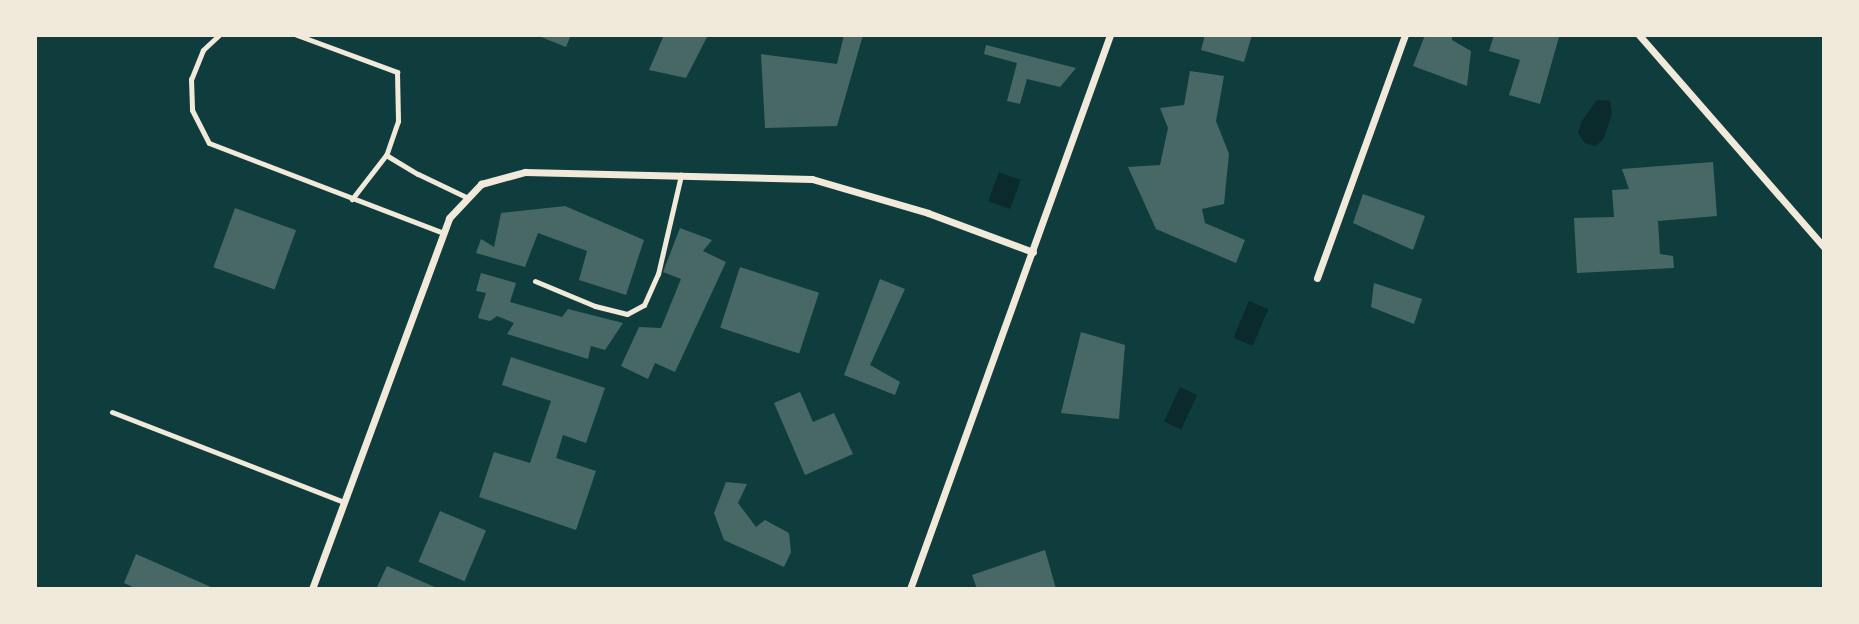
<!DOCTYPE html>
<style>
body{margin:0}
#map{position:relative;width:1859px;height:624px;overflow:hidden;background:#0f3d3e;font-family:"Fira Sans",sans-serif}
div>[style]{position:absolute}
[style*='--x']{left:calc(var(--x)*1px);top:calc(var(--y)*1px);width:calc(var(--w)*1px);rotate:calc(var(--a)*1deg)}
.water>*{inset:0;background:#0a2a2b;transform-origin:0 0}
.building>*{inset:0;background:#486865;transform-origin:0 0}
.service>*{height:5px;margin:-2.5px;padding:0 2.5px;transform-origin:2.5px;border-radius:2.5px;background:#f1e9da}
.minor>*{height:7px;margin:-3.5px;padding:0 3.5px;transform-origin:3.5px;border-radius:3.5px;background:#f1e9da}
span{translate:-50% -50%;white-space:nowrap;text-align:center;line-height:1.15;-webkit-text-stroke:7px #f1e9da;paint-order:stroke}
.frame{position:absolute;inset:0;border:37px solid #f1e9da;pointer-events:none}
</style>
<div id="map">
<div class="water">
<i style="clip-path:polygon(1597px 100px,1610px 101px,1612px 114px,1603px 140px,1595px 146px,1585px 143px,1578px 133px,1581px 122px)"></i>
<i style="left:999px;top:172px;width:23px;height:31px;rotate:20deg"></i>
<i style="left:1249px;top:301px;width:21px;height:40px;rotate:23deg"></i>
<i style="left:1180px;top:387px;width:19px;height:38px;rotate:25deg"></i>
</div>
<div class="building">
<i style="clip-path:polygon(536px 35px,571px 35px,566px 47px)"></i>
<i style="clip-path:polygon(664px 35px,707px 37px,686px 78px,649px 70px)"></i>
<i style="clip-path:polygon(844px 35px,863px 35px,837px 126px,765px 128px,761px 54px,837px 64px)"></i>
<i style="clip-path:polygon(1205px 35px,1252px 35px,1244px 62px,1201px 50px)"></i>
<i style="clip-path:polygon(1425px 35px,1452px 35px,1452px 40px,1471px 51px,1467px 86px,1413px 66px)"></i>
<i style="clip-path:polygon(1494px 35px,1559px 37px,1540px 104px,1509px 95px,1520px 60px,1489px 51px)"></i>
<i style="clip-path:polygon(986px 45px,1076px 68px,1060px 87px,1027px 79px,1020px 104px,1007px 101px,1017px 63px,984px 54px)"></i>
<i style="clip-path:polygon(1190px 71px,1224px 76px,1216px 121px,1229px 154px,1224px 204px,1202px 209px,1205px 223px,1245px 240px,1236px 263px,1156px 229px,1128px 167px,1160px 165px,1168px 128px,1160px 108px,1184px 105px)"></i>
<i style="clip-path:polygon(1713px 162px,1717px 216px,1658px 221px,1660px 254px,1673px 256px,1674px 268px,1577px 273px,1574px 218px,1614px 217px,1612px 190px,1629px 189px,1622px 169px)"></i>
<i style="clip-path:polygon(1363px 194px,1425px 216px,1413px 250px,1353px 223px)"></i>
<i style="clip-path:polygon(565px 206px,644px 240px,626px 295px,579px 280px,587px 251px,538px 233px,525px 267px,476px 253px,481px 239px,494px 247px,501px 213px)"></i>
<i style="left:235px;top:208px;width:65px;height:63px;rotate:20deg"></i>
<i style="clip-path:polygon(680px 228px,712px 240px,703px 251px,726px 262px,675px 372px,655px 363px,648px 379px,621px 366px,639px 327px,661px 328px,681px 279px,663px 272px)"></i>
<i style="left:740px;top:267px;width:83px;height:64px;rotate:18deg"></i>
<i style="clip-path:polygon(481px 273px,516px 283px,510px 302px,562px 317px,568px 309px,623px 323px,605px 350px,591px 346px,588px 359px,507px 334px,514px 323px,497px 316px,490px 321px,478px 318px,486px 293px,476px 291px)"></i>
<i style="clip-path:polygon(880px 279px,905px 289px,870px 365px,900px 382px,895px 395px,844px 375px)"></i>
<i style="clip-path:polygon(1374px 283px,1422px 299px,1414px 324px,1371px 307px)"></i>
<i style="clip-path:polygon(1081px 332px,1125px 345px,1119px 419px,1061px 413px)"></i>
<i style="clip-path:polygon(511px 357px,605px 388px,586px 443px,563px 435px,556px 458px,596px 471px,576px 530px,479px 497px,494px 452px,530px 463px,551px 401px,502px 385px)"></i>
<i style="clip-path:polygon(800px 392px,813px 422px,834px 413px,853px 454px,805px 475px,774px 403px)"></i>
<i style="clip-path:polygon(726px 482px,747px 484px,738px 503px,756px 527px,765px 520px,789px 533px,791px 552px,784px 567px,724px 540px,714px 513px)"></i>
<i style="left:440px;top:511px;width:50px;height:55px;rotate:23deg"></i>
<i style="clip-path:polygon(1045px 550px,1056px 589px,977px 589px,972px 575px)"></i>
<i style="clip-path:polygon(136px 554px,211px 587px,211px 589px,137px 589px,124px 583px)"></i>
<i style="clip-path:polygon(387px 566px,439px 589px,376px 589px)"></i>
</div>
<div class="service">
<i style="--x:219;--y:35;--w:22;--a:137"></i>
<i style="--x:203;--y:50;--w:31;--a:112"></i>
<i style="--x:191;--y:79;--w:31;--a:88"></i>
<i style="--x:192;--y:110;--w:37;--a:63"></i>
<i style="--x:209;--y:143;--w:251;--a:21"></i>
<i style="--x:297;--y:35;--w:107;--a:20.3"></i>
<i style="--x:397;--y:72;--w:49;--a:88.8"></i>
<i style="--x:398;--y:121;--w:36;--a:109"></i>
<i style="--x:386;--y:155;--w:56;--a:127.7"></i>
<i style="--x:386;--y:155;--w:37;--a:31"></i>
<i style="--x:418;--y:174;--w:55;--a:25.6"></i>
<i style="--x:535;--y:281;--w:65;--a:22.6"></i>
<i style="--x:595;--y:306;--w:33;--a:14"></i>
<i style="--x:627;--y:314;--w:19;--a:-28"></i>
<i style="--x:644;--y:305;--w:34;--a:-66"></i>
<i style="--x:658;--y:274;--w:102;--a:-76.9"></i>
<i style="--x:112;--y:412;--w:249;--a:21.2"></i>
</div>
<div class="minor">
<i style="--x:1639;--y:35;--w:281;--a:48.9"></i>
<i style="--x:1317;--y:278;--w:258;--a:-70.1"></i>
<i style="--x:312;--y:589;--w:395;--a:-69.7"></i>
<i style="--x:449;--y:218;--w:47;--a:-46.7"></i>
<i style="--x:481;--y:184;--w:46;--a:-15.3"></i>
<i style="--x:525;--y:172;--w:287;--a:1.4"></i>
<i style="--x:812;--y:179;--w:121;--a:16.3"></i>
<i style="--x:928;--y:213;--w:112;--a:20.4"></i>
<i style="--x:910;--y:589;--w:589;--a:-70.15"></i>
</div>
<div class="frame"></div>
</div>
